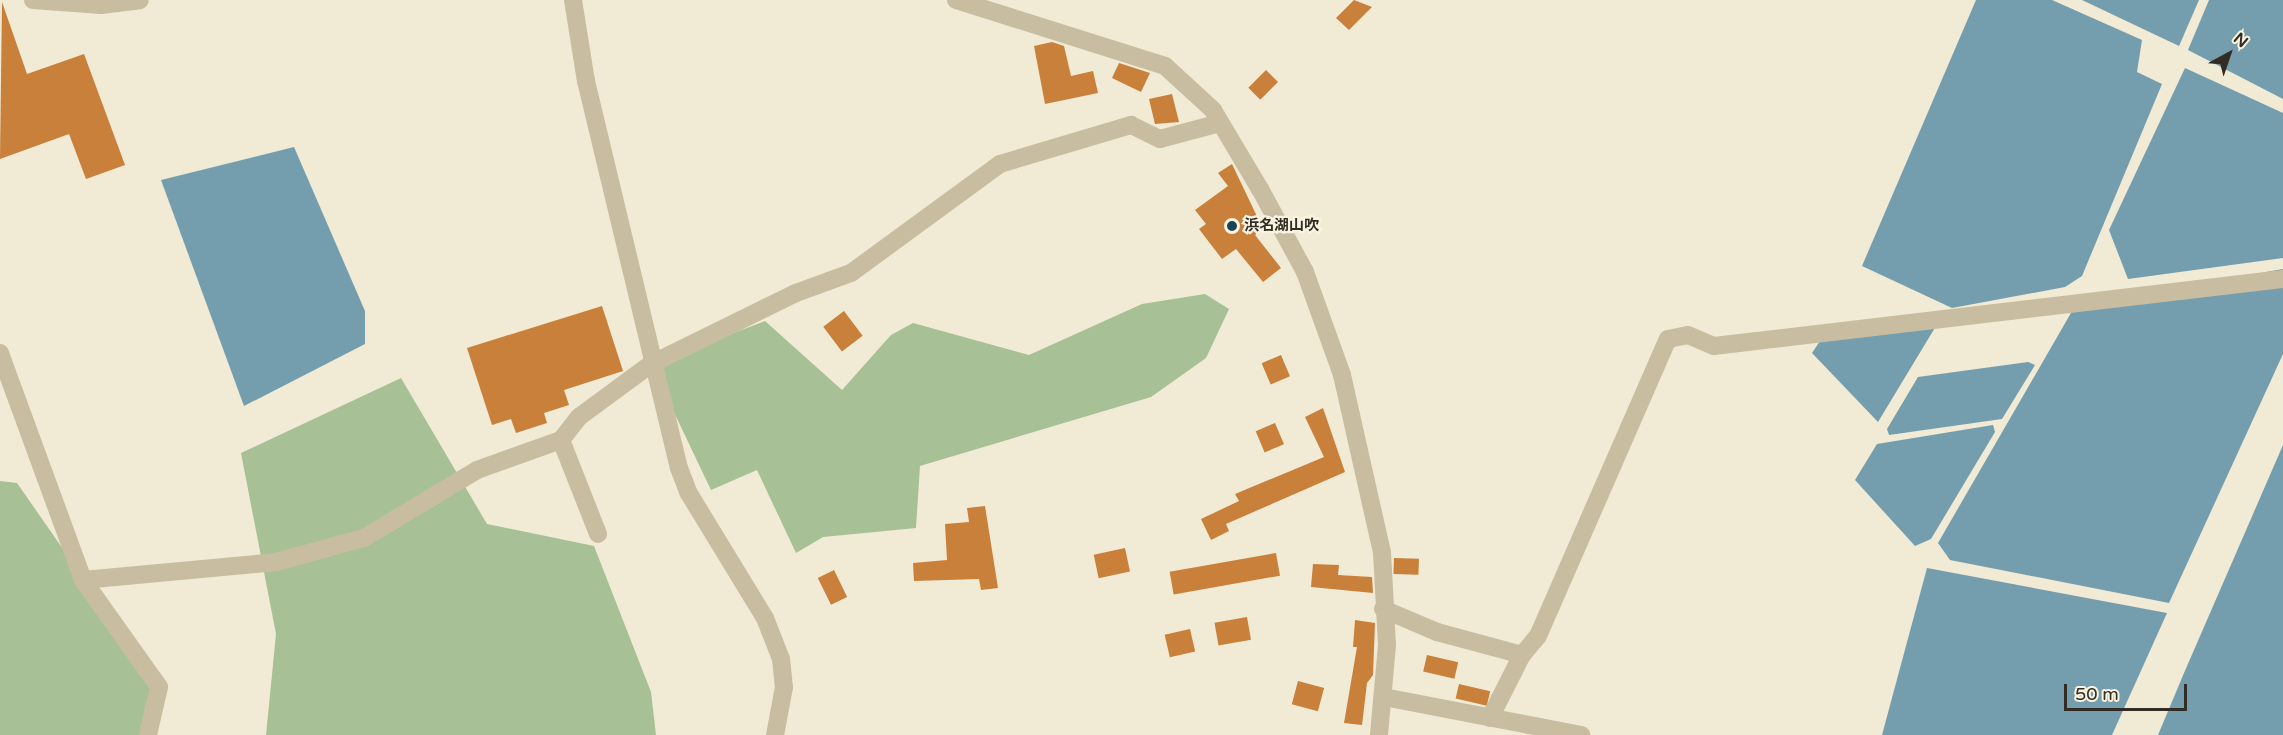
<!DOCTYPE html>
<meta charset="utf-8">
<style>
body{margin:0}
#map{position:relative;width:2283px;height:735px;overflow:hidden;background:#f1ead5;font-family:"Varela Round","Noto Sans JP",sans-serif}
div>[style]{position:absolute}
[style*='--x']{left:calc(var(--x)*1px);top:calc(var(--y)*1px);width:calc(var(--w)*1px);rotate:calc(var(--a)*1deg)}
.green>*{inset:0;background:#a7c095}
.water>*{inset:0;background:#749eae}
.building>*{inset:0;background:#c9803b;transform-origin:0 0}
.minor>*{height:18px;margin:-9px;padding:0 9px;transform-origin:9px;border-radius:9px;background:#c9bda1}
.dots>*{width:16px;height:16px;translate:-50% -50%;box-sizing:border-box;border:3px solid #f9f4e1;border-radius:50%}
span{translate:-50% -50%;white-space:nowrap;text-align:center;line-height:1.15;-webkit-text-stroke:4.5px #f9f4e1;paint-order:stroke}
.poi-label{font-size:15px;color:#332c24;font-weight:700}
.left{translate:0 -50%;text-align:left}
.north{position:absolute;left:2199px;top:24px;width:60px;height:60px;-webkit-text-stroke:4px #f9f4e1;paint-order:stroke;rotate:40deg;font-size:16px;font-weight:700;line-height:24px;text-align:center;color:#332c24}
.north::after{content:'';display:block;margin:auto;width:21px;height:27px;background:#332c24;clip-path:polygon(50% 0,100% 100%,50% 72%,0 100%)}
.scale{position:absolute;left:2064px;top:684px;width:123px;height:27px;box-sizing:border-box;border:3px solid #332c24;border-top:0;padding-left:8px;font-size:18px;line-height:21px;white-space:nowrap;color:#332c24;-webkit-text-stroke:4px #f9f4e1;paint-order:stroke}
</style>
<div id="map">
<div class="green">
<i style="clip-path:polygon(1205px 294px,1229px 309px,1206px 358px,1151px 397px,920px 466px,916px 528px,823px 537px,796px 553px,757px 470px,711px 490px,651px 364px,765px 321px,842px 390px,891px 335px,913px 323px,1029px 355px,1142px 304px)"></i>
<i style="clip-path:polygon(401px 378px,487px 524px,594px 546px,651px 692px,656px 735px,266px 735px,276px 634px,241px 453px)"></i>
<i style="clip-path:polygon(0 481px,17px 483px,159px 687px,143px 735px,0 735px)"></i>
</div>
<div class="water">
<i style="clip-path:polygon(1976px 0,2052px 0,2142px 40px,2137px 72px,2162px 84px,2082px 276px,2065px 287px,1952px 308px,1862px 266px)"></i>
<i style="clip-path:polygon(2082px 0,2199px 0,2179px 46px)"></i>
<i style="clip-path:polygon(2209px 0,2283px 0,2283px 99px,2188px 50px)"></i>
<i style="clip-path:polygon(2185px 68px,2283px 113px,2283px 258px,2128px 279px,2109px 230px)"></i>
<i style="clip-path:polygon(294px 147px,365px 311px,365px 344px,244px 406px,161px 180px)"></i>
<i style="clip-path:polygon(2283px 269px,2283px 354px,2169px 603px,1950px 560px,1938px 543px,2075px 306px)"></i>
<i style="clip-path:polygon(1936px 326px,1878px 422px,1812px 353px,1820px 341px)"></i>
<i style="clip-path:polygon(2028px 362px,2035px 365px,2002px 419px,1889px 435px,1887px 429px,1918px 377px)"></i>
<i style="clip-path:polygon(1993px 425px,1995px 432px,1931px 539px,1915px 546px,1855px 480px,1877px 444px)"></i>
<i style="clip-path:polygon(2283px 445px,2283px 735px,2158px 735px,2184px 673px)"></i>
<i style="clip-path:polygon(1927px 568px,2167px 613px,2112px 735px,1882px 735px)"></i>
</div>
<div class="building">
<i style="clip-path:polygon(1354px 0,1372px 7px,1349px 30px,1336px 18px)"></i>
<i style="clip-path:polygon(2px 2px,27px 74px,84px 54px,125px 165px,86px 179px,69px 134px,0 159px)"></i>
<i style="clip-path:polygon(1052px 42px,1064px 46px,1071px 76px,1093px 71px,1098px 93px,1045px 104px,1034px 46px)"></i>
<i style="clip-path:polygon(1119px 63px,1150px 73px,1141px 92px,1112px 78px)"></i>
<i style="left:1266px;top:70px;width:17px;height:25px;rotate:45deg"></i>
<i style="clip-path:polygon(1172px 94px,1179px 122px,1155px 124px,1149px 99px)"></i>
<i style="clip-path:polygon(1232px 164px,1263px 229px,1255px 235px,1281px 268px,1263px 282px,1236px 249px,1222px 259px,1199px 229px,1206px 224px,1195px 210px,1228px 186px,1218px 173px)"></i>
<i style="clip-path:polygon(602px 306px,623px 371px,564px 390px,569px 405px,544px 413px,547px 423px,516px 433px,511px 419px,492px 425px,467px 348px)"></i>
<i style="left:844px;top:311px;width:31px;height:26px;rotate:53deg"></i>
<i style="left:1281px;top:355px;width:23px;height:21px;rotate:67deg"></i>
<i style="clip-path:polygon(1323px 408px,1345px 472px,1226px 524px,1229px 531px,1211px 540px,1201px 519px,1239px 501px,1235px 494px,1324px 457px,1305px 417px)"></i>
<i style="left:1275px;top:423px;width:23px;height:21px;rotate:67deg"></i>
<i style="clip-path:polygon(985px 506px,998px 588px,981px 590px,979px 579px,914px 581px,913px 563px,947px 560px,945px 524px,969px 522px,967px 508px)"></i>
<i style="left:1125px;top:548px;width:24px;height:32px;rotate:78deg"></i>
<i style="left:1276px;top:553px;width:23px;height:108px;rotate:80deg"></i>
<i style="left:1394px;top:558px;width:25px;height:16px;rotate:2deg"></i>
<i style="clip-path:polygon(1313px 564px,1339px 565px,1338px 575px,1372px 577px,1373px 593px,1311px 587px)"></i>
<i style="left:834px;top:570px;width:30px;height:18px;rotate:64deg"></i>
<i style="left:1247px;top:617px;width:23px;height:33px;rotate:80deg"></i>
<i style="clip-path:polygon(1355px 620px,1375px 623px,1373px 675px,1367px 683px,1362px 725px,1344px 723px,1357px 647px,1353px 647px)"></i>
<i style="left:1190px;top:629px;width:23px;height:26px;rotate:77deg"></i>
<i style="left:1427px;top:655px;width:32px;height:17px;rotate:13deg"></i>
<i style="left:1298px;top:681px;width:27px;height:24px;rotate:15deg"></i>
<i style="left:1459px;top:684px;width:32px;height:15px;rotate:13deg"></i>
</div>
<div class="minor">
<i style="--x:33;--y:0;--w:68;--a:4.2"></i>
<i style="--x:101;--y:5;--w:39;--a:-7"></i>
<i style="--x:573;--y:0;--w:82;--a:80.9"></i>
<i style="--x:586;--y:81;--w:398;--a:76.5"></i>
<i style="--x:679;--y:468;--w:26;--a:69"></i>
<i style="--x:688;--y:492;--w:148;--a:58.6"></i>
<i style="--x:765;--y:618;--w:44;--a:68.7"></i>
<i style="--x:781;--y:659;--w:28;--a:84"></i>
<i style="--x:784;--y:687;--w:49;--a:100.6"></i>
<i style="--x:956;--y:0;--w:219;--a:17.5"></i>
<i style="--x:1165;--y:66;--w:65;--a:42.5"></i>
<i style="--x:1213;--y:110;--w:92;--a:59.3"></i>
<i style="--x:1260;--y:189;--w:94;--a:61.5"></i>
<i style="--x:1305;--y:272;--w:109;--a:70.2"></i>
<i style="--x:1342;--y:375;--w:181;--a:77.3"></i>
<i style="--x:1382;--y:552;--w:93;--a:86.9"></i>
<i style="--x:1387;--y:645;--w:90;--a:95.1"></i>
<i style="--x:0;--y:353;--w:242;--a:69.9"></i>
<i style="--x:83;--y:580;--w:131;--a:54.6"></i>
<i style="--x:159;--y:687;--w:49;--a:102.9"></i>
<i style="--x:561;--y:440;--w:101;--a:68.5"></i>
<i style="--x:83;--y:580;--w:194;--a:-5.3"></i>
<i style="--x:276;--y:562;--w:91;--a:-15.3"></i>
<i style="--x:364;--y:538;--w:132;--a:-31"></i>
<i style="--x:477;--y:470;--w:89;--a:-19.7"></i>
<i style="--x:561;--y:440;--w:29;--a:-52"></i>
<i style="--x:579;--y:417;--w:89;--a:-36.4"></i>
<i style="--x:651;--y:364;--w:161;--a:-26.1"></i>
<i style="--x:796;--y:293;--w:59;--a:-20"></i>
<i style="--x:851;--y:273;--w:185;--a:-36.2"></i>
<i style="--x:1000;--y:164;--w:137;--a:-16.6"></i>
<i style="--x:1131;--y:125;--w:32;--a:26"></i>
<i style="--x:1160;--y:139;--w:62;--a:-14.9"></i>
<i style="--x:1383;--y:609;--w:59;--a:23.1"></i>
<i style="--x:1437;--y:632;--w:88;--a:15.1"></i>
<i style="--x:1522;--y:655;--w:25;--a:-50"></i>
<i style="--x:1538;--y:636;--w:324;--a:-66.4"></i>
<i style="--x:1668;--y:339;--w:20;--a:-11"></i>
<i style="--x:1688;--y:335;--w:28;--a:23"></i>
<i style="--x:1714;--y:346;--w:573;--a:-6.72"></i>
<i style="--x:1384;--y:697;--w:201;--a:10.9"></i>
<i style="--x:1490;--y:718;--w:71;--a:-63.1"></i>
</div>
<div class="dots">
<i style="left:1232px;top:226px;background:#194254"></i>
</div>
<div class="poi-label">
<span class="left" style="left:1244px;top:226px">浜名湖山吹</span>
</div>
<div class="north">N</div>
<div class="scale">50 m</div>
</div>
